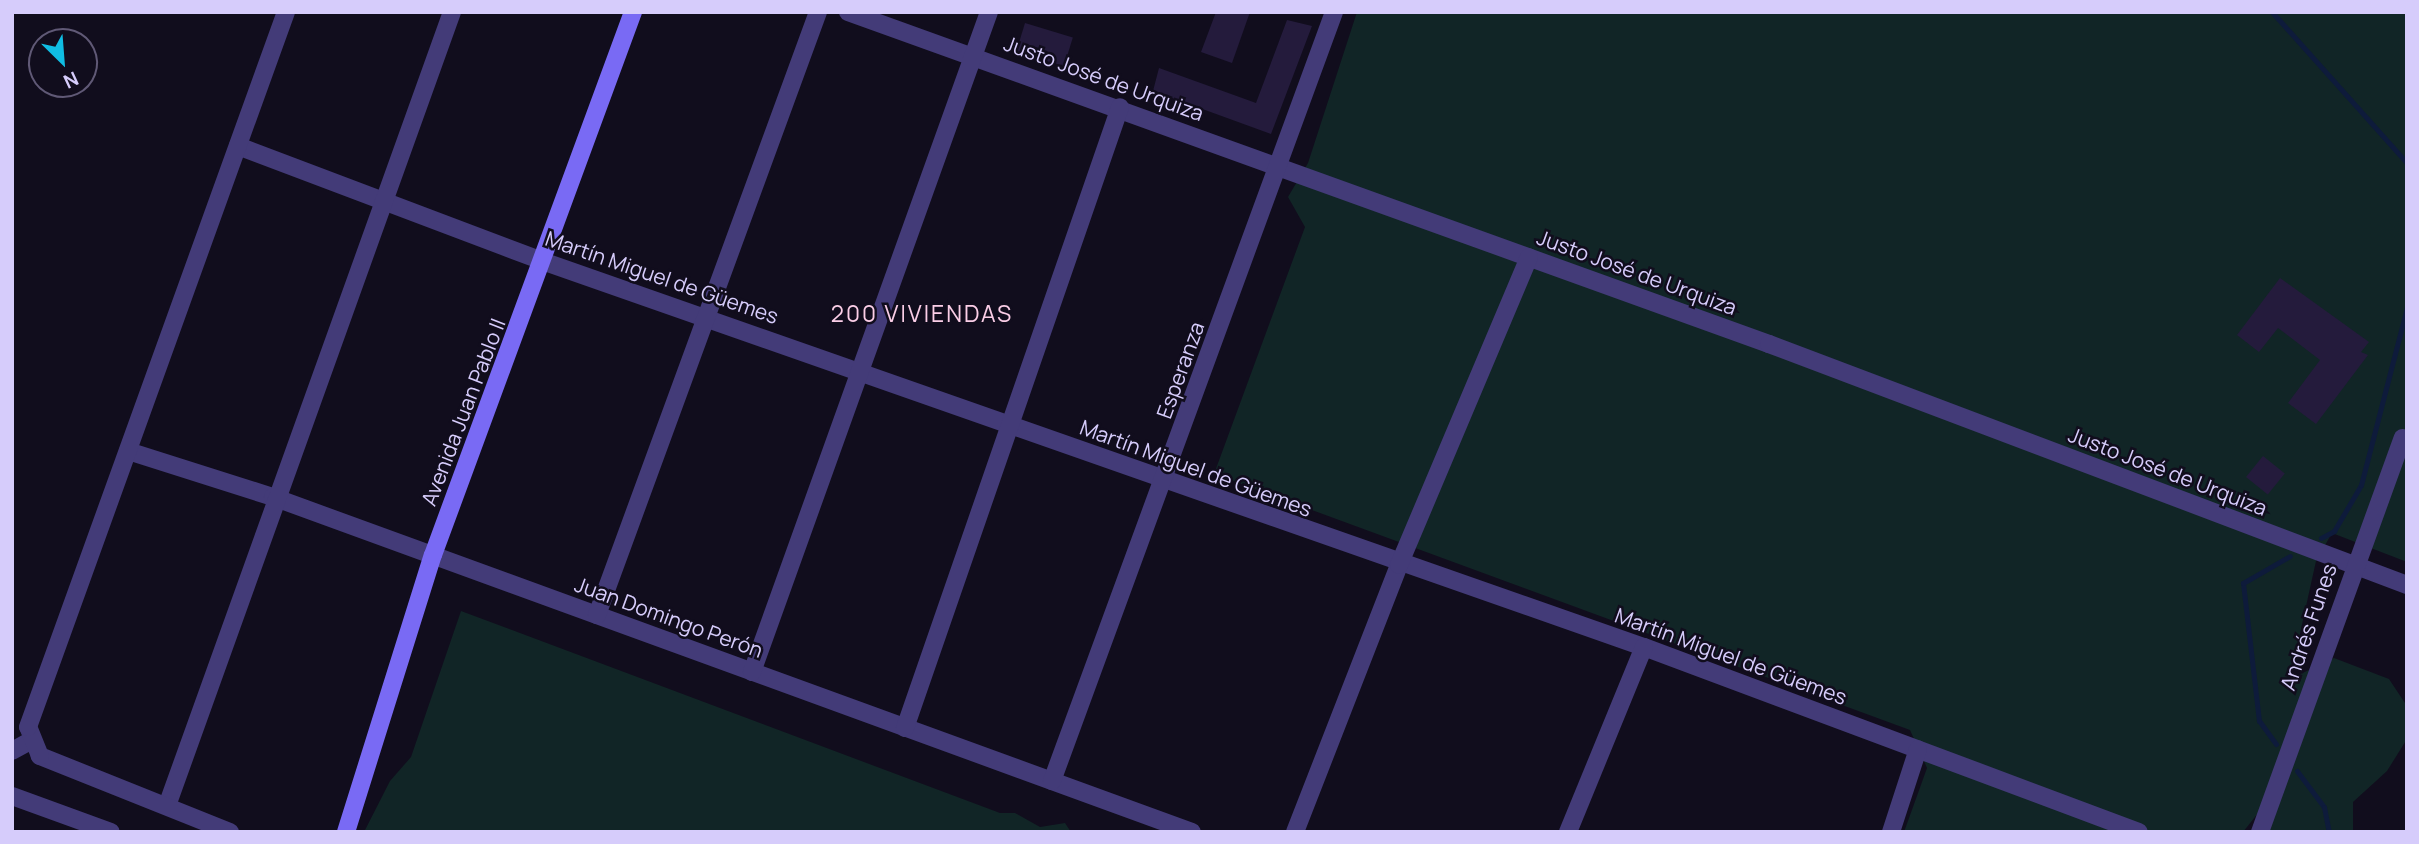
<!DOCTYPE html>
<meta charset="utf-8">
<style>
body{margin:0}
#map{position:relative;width:2419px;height:844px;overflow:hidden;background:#110d1d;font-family:Manrope,sans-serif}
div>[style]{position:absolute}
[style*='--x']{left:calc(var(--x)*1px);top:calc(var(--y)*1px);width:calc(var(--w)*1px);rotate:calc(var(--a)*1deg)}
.green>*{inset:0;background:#112526}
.stream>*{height:5px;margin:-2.5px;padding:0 2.5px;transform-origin:2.5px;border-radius:2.5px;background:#0e1b3b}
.building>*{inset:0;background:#241b3c;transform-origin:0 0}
.street>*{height:18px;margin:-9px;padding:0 9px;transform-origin:9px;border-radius:9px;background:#433b78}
.secondary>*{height:18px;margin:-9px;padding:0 9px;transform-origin:9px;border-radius:9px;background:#796af4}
span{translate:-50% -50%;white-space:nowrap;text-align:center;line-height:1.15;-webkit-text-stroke:5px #110d1d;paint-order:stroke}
.street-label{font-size:21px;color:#d6ccfb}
.neighbourhood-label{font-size:23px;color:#fbcee7;letter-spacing:2px}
.frame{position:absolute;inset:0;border:14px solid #d6ccfb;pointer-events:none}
.north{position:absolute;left:28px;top:28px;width:70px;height:70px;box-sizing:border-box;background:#110d1d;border:2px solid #605976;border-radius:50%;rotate:155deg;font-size:19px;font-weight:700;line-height:28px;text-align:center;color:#d6ccfb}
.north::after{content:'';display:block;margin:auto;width:24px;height:32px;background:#10bde3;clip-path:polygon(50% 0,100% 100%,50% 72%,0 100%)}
</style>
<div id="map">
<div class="green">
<i style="clip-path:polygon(1357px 12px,2407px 12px,2407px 562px,2332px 533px,2316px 561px,2290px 679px,2334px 658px,2389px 679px,2407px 706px,2407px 739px,2387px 771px,2353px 802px,2353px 832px,2266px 832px,2259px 812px,2243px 832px,1904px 832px,1927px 768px,1910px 730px,1214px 474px,1305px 227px,1288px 197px,1308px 163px)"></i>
<i style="clip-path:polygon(461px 611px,1000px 813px,1015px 813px,1040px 827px,1065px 823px,1071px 832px,364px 832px,390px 781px,411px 757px)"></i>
</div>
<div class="stream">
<i style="--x:2272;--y:12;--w:203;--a:48.2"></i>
<i style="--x:2321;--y:538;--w:15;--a:-28"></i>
<i style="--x:2334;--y:531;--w:53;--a:-59.6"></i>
<i style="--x:2361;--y:485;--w:184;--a:-75.5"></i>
<i style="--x:2276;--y:744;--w:29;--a:-126"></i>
<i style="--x:2259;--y:721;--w:139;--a:-96.6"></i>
<i style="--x:2243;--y:583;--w:54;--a:-29.9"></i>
<i style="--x:2297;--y:771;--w:45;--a:53.1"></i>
<i style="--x:2324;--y:807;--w:25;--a:79"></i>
</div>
<div class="building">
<i style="clip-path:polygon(1216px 12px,1250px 12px,1232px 63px,1201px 52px)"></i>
<i style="clip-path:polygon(1287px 20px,1312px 26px,1271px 134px,1153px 91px,1159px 68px,1256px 103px)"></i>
<i style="left:1025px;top:23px;width:50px;height:30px;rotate:17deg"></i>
<i style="clip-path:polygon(2280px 278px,2369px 342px,2361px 352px,2368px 355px,2316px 424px,2288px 403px,2320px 360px,2278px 328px,2259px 352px,2237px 335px)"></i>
<i style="left:2263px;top:456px;width:28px;height:27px;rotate:39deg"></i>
</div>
<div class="street">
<i style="--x:848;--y:12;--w:979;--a:19.82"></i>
<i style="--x:1769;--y:344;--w:682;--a:20.69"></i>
<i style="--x:238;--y:146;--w:328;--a:20.7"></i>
<i style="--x:545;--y:262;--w:1164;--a:19.31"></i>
<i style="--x:1644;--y:647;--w:528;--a:20.49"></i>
<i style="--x:128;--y:451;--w:152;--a:17.6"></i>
<i style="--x:273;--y:497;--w:978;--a:20.03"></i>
<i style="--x:597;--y:615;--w:642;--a:-69.87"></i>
<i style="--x:752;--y:672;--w:701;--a:-70.25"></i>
<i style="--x:905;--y:728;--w:657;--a:-70.9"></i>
<i style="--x:12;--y:751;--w:21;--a:-29"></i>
<i style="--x:1052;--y:781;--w:819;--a:-69.86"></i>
<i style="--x:12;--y:796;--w:105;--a:20"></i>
<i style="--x:168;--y:803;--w:840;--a:-70.25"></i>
<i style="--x:230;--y:832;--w:205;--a:-158.2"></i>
<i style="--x:40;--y:756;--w:31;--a:-112"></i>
<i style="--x:28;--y:727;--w:760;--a:-70.16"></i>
<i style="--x:1295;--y:832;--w:287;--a:-68.7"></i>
<i style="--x:1399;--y:565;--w:334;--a:-67.1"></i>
<i style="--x:1568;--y:832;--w:200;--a:-67.7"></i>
<i style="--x:1891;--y:832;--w:87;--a:-72"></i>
<i style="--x:2260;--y:832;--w:419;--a:-70.1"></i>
</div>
<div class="secondary">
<i style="--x:346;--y:832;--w:290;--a:-72.6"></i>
<i style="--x:433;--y:555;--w:579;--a:-69.78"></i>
</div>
<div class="street-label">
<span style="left:1104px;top:78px;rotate:20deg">Justo José de Urquiza</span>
<span style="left:1637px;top:272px;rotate:20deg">Justo José de Urquiza</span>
<span style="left:662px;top:277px;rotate:19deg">Martín Miguel de Güemes</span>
<span style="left:1180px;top:370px;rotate:-70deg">Esperanza</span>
<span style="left:463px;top:412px;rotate:-69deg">Avenida Juan Pablo II</span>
<span style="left:1196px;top:468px;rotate:20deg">Martín Miguel de Güemes</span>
<span style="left:2168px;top:471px;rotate:21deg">Justo José de Urquiza</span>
<span style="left:669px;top:617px;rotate:20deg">Juan Domingo Perón</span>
<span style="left:2308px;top:627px;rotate:-71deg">Andrés Funes</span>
<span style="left:1731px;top:656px;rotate:20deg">Martín Miguel de Güemes</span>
</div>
<div class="neighbourhood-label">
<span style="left:922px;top:313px">200 VIVIENDAS</span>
</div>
<div class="frame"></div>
<div class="north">N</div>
</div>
